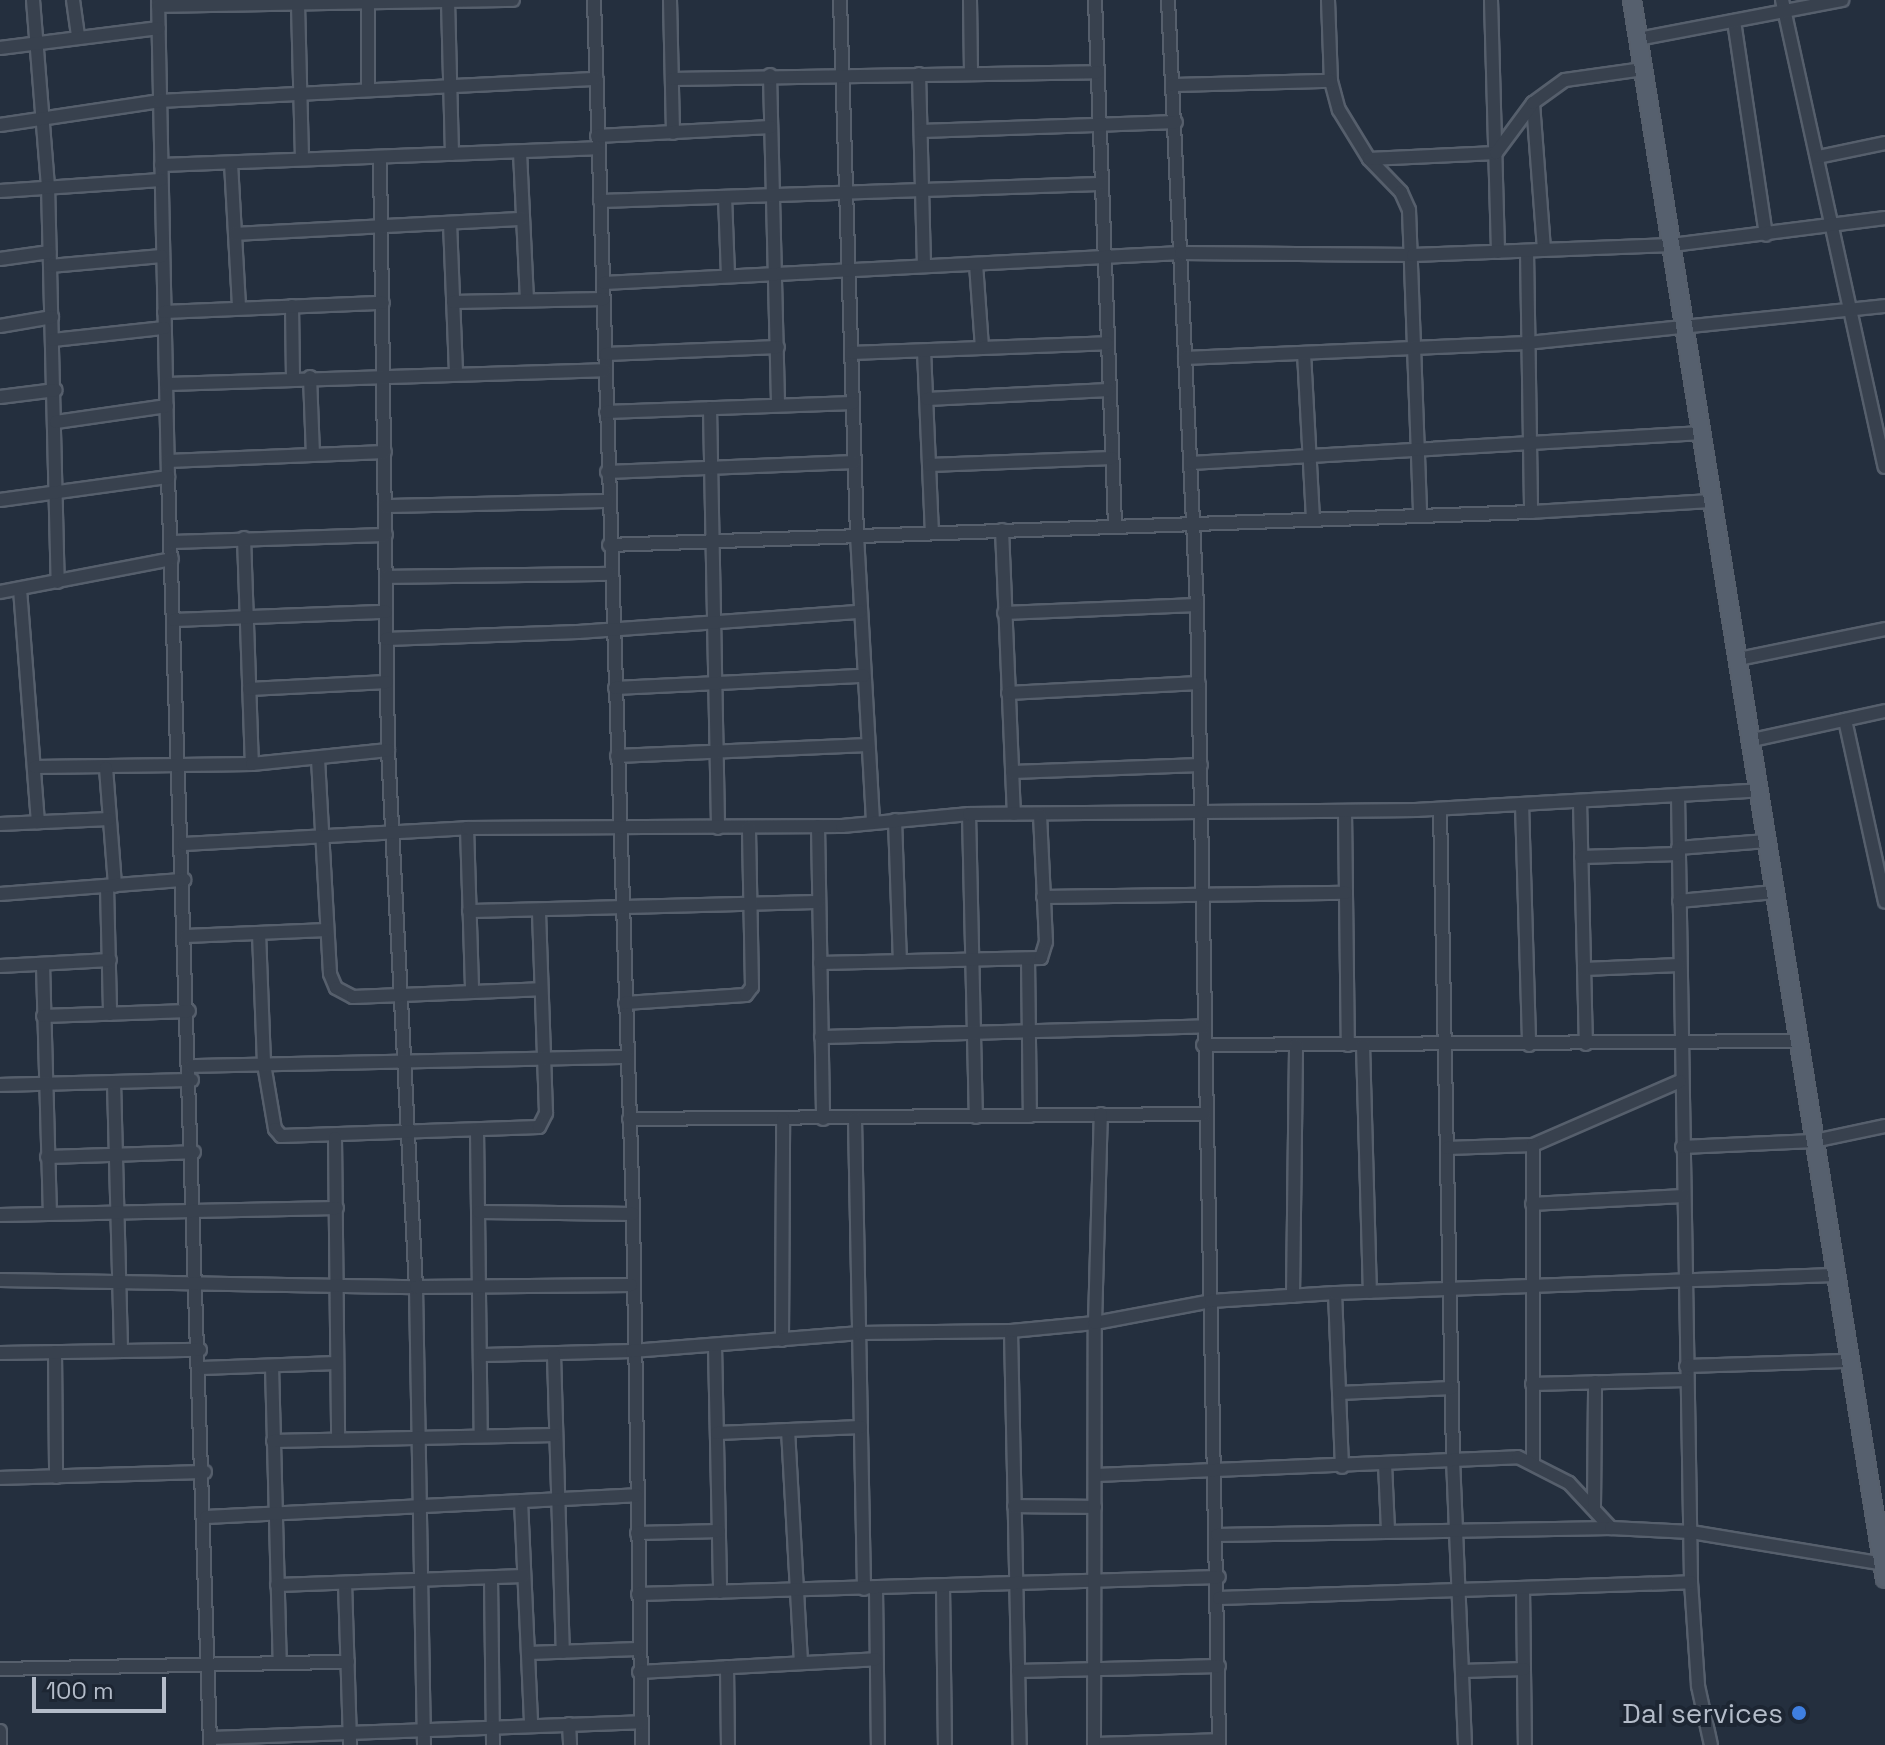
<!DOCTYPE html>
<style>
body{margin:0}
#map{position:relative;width:1885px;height:1745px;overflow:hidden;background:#242f3e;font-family:"Space Grotesk",sans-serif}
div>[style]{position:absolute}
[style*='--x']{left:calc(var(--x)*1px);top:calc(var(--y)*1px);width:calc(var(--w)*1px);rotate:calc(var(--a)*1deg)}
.roads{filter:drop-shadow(2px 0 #565f6c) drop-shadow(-2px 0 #565f6c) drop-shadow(0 2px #565f6c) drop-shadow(0 -2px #565f6c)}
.minor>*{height:12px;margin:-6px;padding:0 6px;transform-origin:6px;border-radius:6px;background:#38414e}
.major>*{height:16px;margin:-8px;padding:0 8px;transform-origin:8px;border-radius:8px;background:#56606e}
.dots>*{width:22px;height:22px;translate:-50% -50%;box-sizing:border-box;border:4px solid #1d2633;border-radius:50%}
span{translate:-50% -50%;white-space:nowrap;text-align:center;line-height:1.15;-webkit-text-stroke:8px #1d2633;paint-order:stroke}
.poi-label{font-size:28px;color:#b4bcc9}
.right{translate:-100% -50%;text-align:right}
.scale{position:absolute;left:32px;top:1677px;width:134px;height:36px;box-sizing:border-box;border:4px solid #b4bcc9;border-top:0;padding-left:10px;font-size:24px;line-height:28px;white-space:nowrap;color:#b4bcc9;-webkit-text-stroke:6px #1d2633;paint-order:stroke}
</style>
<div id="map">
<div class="roads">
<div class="minor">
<i style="--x:33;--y:0;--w:186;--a:85.4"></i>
<i style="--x:48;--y:185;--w:397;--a:88.6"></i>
<i style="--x:73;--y:0;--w:37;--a:82"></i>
<i style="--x:158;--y:0;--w:477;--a:88.8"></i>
<i style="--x:168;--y:477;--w:1269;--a:88.1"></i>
<i style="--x:594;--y:0;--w:1215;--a:88.16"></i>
<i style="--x:633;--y:1214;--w:531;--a:89.03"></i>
<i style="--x:670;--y:0;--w:133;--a:88.7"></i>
<i style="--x:840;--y:0;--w:535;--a:88.18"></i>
<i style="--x:857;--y:535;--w:287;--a:86.8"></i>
<i style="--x:970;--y:0;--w:73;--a:89.2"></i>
<i style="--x:1095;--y:0;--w:526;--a:87.82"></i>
<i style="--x:1168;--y:0;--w:606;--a:87.26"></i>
<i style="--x:1197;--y:605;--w:1140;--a:88.89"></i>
<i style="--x:1328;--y:0;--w:81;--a:87.9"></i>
<i style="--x:1331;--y:81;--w:30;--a:75"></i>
<i style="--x:1339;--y:110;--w:57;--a:58.5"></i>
<i style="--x:1369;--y:159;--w:46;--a:45.9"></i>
<i style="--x:1401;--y:192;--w:20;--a:66"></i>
<i style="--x:1409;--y:210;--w:306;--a:87.9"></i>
<i style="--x:1491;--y:0;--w:252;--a:88.4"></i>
<i style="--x:1782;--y:0;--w:478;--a:77.6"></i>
<i style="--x:448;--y:1;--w:153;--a:88.5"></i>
<i style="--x:298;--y:5;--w:153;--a:88.5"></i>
<i style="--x:158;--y:6;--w:355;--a:-1"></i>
<i style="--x:1734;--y:21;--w:216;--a:81.5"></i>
<i style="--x:1638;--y:39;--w:208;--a:-10.8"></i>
<i style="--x:0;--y:48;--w:160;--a:-7.2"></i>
<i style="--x:919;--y:74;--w:192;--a:88.5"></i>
<i style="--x:770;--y:75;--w:330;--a:88.6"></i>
<i style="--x:672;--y:79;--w:425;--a:-0.9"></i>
<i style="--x:1173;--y:85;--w:158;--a:-1.5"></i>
<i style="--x:368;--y:90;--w:90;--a:-90"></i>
<i style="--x:1533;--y:103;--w:147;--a:85.7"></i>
<i style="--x:0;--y:125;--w:162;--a:-8.5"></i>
<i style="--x:160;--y:101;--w:437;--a:-2.9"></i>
<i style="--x:921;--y:131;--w:255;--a:-2"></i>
<i style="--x:597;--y:136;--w:174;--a:-3"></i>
<i style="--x:520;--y:152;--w:148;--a:87.3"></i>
<i style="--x:380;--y:157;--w:593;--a:89.23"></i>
<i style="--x:388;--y:750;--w:538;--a:87.02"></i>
<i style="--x:416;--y:1287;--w:458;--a:89"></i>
<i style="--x:1818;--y:157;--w:68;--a:-11.8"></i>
<i style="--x:1369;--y:159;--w:127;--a:-2.7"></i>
<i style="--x:1496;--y:153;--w:62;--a:-53.5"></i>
<i style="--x:1533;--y:103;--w:39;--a:-36"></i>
<i style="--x:1565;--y:80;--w:79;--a:-8"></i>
<i style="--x:231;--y:163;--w:145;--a:86.8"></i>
<i style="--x:161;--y:165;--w:436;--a:-2.2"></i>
<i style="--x:0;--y:191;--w:161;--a:-3.9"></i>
<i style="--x:725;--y:197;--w:79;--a:87.8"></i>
<i style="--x:600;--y:201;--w:500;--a:-1.95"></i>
<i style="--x:450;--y:223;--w:151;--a:87.7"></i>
<i style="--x:235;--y:234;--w:288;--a:-3"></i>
<i style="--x:1527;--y:251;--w:261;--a:89.1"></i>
<i style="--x:0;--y:259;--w:50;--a:-8"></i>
<i style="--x:976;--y:264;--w:84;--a:85.9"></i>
<i style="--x:50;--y:266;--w:112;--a:-5.1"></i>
<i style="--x:604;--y:283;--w:578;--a:-2.98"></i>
<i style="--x:1181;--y:253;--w:232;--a:0.5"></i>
<i style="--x:1413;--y:255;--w:259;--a:-2.2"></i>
<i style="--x:1672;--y:245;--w:215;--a:-7.2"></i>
<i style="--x:453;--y:302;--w:151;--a:-1.1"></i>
<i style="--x:292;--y:306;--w:72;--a:89.2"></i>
<i style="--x:164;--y:312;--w:219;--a:-2.4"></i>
<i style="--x:0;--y:326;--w:53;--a:-9.8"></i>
<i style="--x:53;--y:340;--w:112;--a:-6.2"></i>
<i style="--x:924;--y:351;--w:182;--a:87.5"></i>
<i style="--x:851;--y:353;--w:256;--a:-2.2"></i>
<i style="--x:1304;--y:353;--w:167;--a:86.9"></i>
<i style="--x:606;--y:354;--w:172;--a:-2.3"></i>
<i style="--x:1185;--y:358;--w:342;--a:-2.5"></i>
<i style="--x:1527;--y:343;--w:360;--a:-5.9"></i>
<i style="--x:310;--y:377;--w:78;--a:87.8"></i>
<i style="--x:166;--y:384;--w:439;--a:-1.8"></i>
<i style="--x:0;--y:397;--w:56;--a:-7.1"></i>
<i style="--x:927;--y:399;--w:182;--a:-2.8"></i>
<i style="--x:710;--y:408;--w:420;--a:88.9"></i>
<i style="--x:606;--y:412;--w:247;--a:-2.1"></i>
<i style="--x:56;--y:422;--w:112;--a:-8.2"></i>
<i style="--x:168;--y:461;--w:217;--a:-2.4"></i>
<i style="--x:1191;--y:463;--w:512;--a:-3.36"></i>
<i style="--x:929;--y:465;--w:183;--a:-2.2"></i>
<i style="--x:607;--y:472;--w:248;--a:-2.3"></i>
<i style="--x:0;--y:500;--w:170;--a:-7.8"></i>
<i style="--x:385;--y:506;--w:223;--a:-1.3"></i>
<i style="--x:1002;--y:530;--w:284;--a:87.6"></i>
<i style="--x:244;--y:538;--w:226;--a:88"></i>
<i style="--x:171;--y:542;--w:215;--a:-1.9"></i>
<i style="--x:609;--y:545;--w:923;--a:-2.05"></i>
<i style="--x:1531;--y:512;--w:182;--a:-3.5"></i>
<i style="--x:386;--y:577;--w:224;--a:-0.8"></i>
<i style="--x:20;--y:589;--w:234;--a:85.6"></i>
<i style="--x:0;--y:592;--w:175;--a:-10.9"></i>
<i style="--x:1004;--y:613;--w:193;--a:-2.4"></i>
<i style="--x:174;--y:620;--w:212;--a:-2.2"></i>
<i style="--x:386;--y:639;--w:192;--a:-2.1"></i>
<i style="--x:578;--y:632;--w:283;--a:-4.1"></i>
<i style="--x:1739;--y:659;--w:149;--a:-11.6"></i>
<i style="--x:615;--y:688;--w:249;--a:-2.8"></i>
<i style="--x:249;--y:689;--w:138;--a:-2.9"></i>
<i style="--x:1008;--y:693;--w:191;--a:-3"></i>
<i style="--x:1845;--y:720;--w:186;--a:77.6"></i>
<i style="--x:1752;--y:740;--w:136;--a:-12.3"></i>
<i style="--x:617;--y:756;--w:251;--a:-2.5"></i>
<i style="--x:318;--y:759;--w:215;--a:86.8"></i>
<i style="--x:330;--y:974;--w:15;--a:67"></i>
<i style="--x:336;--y:988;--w:19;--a:28"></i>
<i style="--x:353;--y:997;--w:187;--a:-2.4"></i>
<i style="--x:35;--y:767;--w:217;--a:-0.8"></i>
<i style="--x:252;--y:764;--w:137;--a:-5.9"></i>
<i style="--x:106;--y:768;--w:118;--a:85.6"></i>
<i style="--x:1012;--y:772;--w:189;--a:-2.1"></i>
<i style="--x:1678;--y:795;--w:787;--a:89.05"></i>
<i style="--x:1691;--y:1582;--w:104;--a:86.1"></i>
<i style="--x:1698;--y:1686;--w:60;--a:77.6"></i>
<i style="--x:1580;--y:802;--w:242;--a:88.6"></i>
<i style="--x:1522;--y:804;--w:241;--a:88.3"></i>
<i style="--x:1440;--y:809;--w:650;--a:88.85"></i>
<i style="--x:1453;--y:1459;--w:286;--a:87.6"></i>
<i style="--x:1345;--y:812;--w:233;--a:89.3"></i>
<i style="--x:969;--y:814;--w:303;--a:88.7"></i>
<i style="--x:895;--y:820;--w:141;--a:88"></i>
<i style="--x:0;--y:824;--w:109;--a:-2.6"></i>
<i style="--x:818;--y:826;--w:293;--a:89"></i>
<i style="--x:467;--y:828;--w:163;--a:88.2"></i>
<i style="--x:184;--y:844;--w:283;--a:-3.2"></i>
<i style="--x:467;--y:828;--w:375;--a:-0.3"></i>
<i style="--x:842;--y:826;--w:128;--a:-5.4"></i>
<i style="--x:969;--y:814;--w:448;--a:-0.5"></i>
<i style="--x:1417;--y:810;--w:343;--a:-3.3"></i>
<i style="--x:1678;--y:848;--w:89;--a:-4.5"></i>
<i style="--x:1581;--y:857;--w:97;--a:-1.8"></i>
<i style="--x:107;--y:887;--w:127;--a:88.6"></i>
<i style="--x:0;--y:894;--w:185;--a:-4.4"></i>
<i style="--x:1043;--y:897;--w:303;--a:-0.8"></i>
<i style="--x:1679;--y:901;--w:96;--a:-5.4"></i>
<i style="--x:469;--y:911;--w:350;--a:-1.5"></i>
<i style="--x:259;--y:933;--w:131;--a:87.8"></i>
<i style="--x:264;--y:1064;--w:66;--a:80.4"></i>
<i style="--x:275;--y:1129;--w:9;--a:49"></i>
<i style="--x:281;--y:1136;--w:258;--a:-2"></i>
<i style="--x:539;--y:1127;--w:16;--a:-63"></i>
<i style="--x:546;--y:1113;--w:203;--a:-92"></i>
<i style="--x:186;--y:936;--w:141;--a:-2.4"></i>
<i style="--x:1028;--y:959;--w:157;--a:89.3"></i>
<i style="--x:820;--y:963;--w:221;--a:-1.3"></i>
<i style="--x:1041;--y:958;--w:17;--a:-73"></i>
<i style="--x:1046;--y:942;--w:127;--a:-92.7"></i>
<i style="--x:43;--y:965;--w:248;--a:88.4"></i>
<i style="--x:0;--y:966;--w:110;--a:-3.1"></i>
<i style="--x:1584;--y:969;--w:95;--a:-2.4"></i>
<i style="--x:625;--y:1003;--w:121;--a:-3.8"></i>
<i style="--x:746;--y:995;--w:10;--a:-53"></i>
<i style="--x:752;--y:987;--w:160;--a:-91.1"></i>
<i style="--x:43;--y:1016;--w:146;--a:-2"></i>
<i style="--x:821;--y:1037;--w:382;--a:-1.6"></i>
<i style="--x:1203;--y:1045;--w:595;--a:-0.39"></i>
<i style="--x:1363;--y:1045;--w:247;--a:88.4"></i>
<i style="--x:191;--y:1066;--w:436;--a:-1.2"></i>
<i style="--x:114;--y:1082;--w:269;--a:88.5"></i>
<i style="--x:0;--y:1085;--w:192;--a:-1.5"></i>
<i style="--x:629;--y:1119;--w:576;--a:-0.5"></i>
<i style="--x:855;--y:1119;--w:470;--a:88.9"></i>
<i style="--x:477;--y:1130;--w:306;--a:89.3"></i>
<i style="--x:335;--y:1138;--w:301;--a:89.4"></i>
<i style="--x:1682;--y:1147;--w:132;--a:-2.6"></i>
<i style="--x:1814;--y:1141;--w:73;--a:-11.9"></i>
<i style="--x:1447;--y:1148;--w:86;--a:-2"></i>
<i style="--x:1533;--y:1145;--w:160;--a:-23.5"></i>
<i style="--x:47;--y:1157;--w:147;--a:-1.9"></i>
<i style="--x:1532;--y:1204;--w:151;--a:-3"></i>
<i style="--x:479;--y:1212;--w:154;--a:0.7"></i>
<i style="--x:0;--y:1215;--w:337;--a:-1.2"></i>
<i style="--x:0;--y:1280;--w:416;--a:1"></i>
<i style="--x:416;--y:1287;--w:215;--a:-0.5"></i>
<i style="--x:1335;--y:1293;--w:174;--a:87.7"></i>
<i style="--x:1293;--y:1296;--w:251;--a:-89.3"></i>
<i style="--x:1011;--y:1331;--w:414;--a:88.8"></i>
<i style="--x:782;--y:1340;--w:221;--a:-89.7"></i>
<i style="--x:715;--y:1346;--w:246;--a:88.8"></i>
<i style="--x:55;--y:1352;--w:125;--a:89.5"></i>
<i style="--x:0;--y:1353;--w:200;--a:-0.9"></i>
<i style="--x:483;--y:1355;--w:149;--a:-1.5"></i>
<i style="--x:632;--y:1351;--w:229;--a:-4.5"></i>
<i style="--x:860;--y:1333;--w:151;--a:-0.8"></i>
<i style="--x:1011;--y:1331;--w:84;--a:-5.4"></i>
<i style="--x:1095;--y:1323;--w:118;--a:-10.7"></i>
<i style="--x:1211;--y:1301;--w:124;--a:-3.7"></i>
<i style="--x:1335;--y:1293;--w:500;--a:-2.06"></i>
<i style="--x:554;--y:1355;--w:297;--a:88.3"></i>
<i style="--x:272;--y:1366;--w:297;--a:88.5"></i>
<i style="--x:1686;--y:1366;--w:162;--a:-1.8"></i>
<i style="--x:201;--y:1368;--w:136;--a:-2.1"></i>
<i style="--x:1532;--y:1384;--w:154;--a:-1.5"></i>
<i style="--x:1339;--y:1393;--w:113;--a:-2.5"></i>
<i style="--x:788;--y:1430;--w:233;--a:86.8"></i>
<i style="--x:717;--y:1433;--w:144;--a:-2.4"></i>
<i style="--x:273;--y:1441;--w:282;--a:-1.2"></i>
<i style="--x:1533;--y:1461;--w:316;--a:-90"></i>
<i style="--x:1385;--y:1464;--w:67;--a:87.4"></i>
<i style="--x:1096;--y:1475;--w:422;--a:-2.4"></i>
<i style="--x:1518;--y:1457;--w:57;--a:27"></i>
<i style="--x:1569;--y:1483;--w:62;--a:47"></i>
<i style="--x:0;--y:1478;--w:205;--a:-1.7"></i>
<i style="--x:521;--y:1501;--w:224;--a:87.4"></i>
<i style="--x:1014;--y:1506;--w:81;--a:0.7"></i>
<i style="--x:1594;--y:1507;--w:125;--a:-89.5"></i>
<i style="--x:206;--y:1517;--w:431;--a:-2.9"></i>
<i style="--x:637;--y:1533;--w:82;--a:-1.4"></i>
<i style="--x:1217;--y:1535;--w:394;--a:-1"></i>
<i style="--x:1611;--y:1528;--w:80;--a:2.9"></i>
<i style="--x:1691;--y:1532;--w:197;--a:9.4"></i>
<i style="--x:491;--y:1578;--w:167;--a:89.3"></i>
<i style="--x:345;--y:1583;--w:162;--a:88.2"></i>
<i style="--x:277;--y:1585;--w:247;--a:-2.1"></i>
<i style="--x:943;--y:1586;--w:159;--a:89.3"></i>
<i style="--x:1523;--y:1588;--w:157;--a:89.3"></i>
<i style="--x:876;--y:1589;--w:156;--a:89.3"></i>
<i style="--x:638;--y:1594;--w:581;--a:-1.68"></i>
<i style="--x:1219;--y:1598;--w:472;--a:-1.9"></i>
<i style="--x:528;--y:1653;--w:110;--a:-2.1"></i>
<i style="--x:727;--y:1667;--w:78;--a:89.3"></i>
<i style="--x:0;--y:1669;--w:348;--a:-1.2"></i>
<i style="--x:1018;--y:1671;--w:201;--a:-1.4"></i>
<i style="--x:1463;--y:1671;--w:61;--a:-1.9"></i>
<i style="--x:639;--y:1672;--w:237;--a:-3.1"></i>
<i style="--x:569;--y:1724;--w:21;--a:87"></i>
<i style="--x:0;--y:1731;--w:14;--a:90"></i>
<i style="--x:211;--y:1738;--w:431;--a:-2.1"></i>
<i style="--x:1094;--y:1744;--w:125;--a:-1.8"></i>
<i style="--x:1094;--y:1745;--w:422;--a:-89.9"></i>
<i style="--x:1095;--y:1323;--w:209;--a:-88.4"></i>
</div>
<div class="major">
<i style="--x:1632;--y:0;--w:1599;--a:80.9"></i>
</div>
</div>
<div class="dots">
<i style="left:1799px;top:1713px;background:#3f7fe0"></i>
</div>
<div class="poi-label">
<span class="right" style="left:1783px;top:1713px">Dal services</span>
</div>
<div class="scale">100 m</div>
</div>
